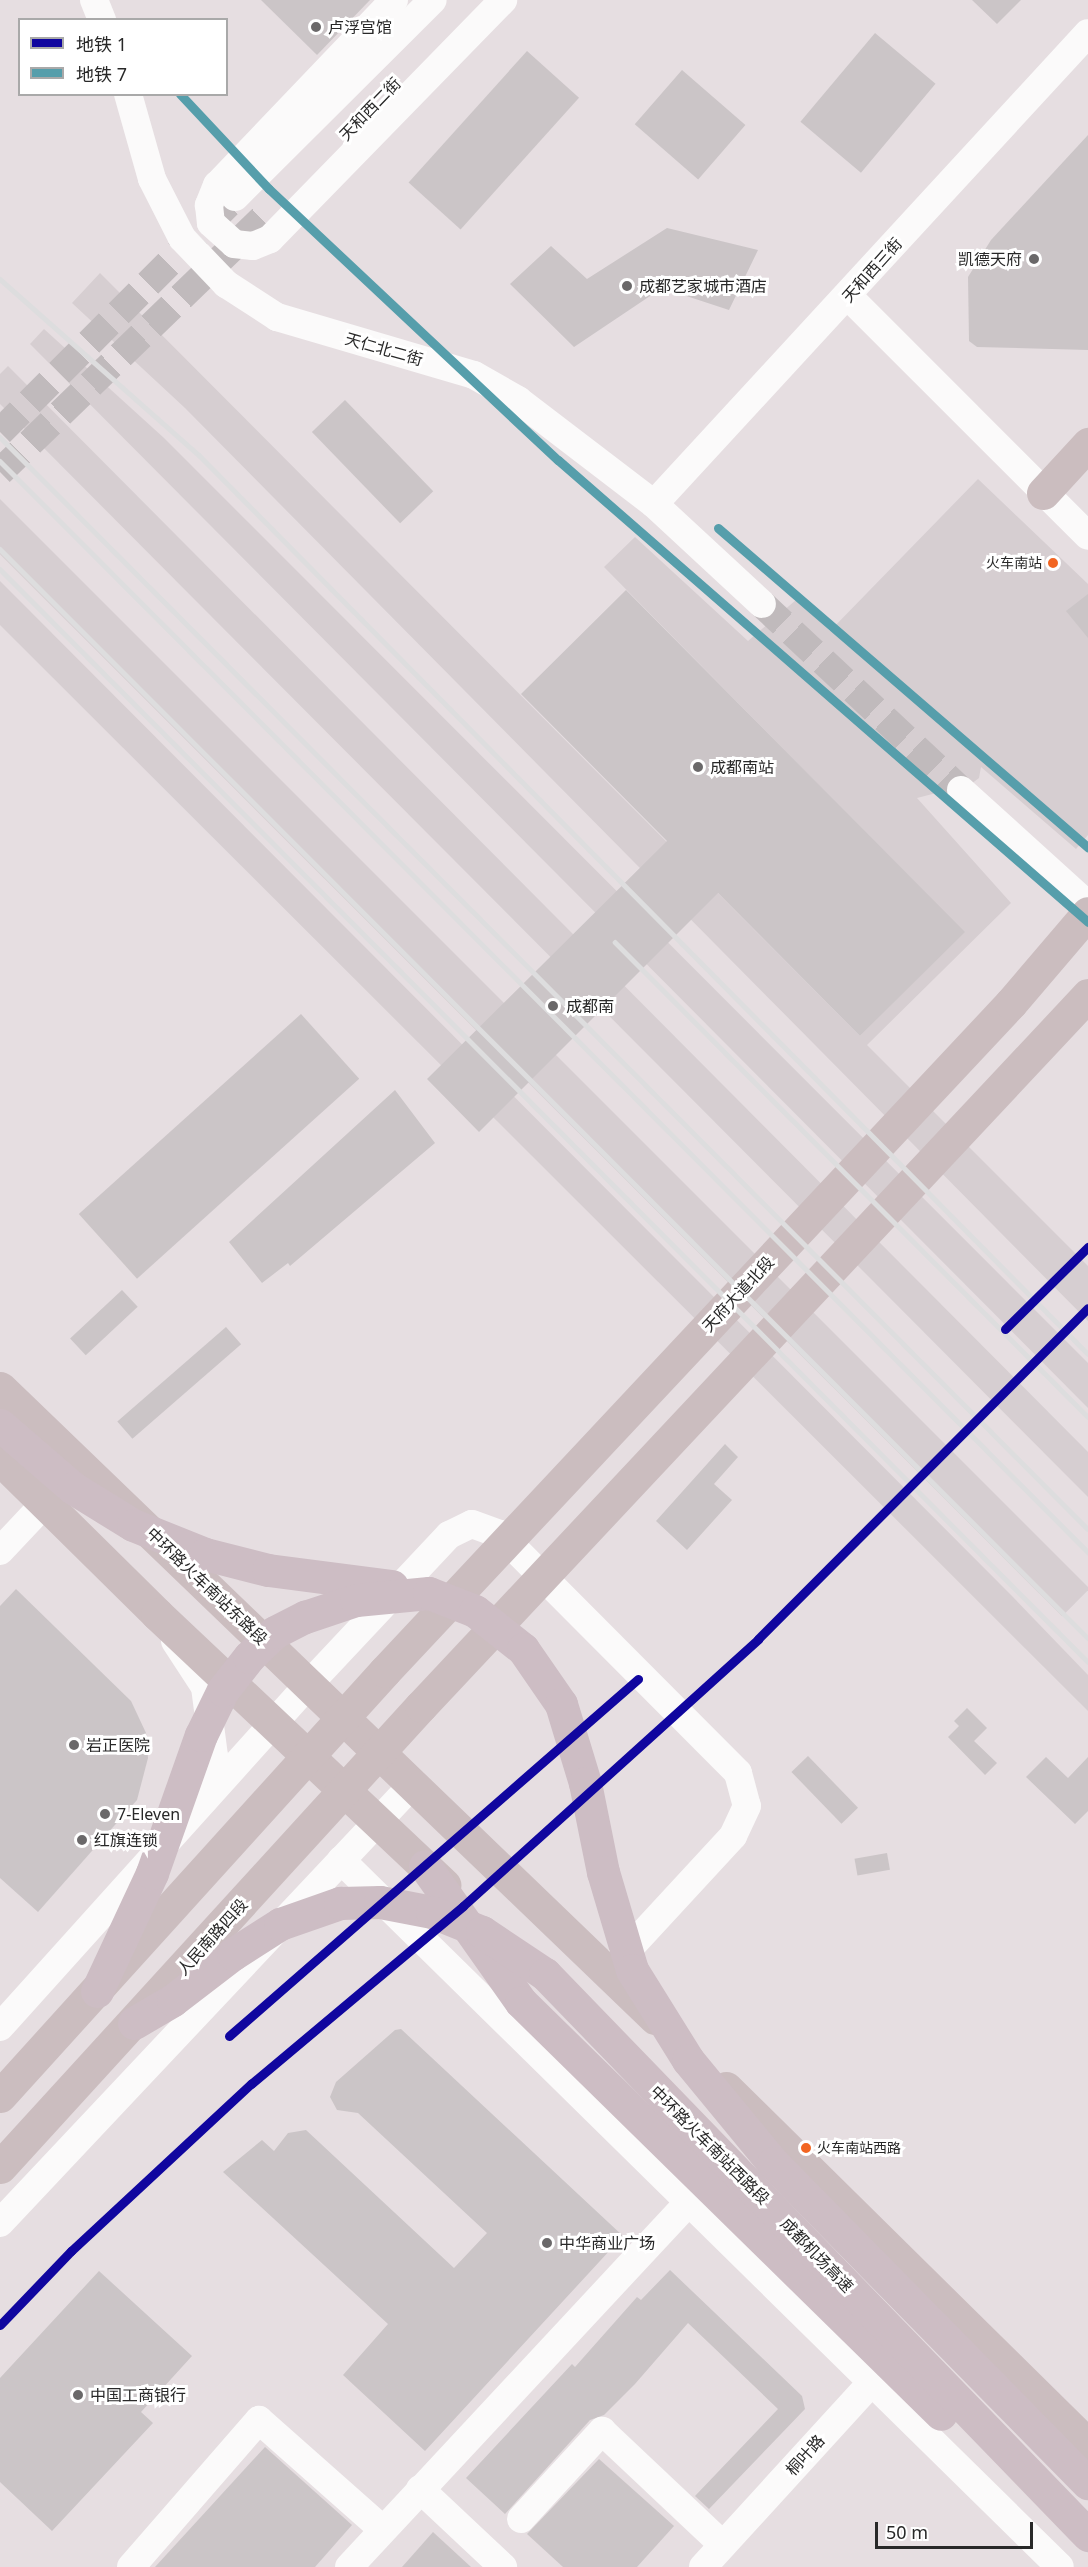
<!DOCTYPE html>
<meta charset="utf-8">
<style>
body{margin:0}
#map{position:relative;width:1088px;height:2567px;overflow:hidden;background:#e6dee1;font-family:"Noto Sans","Noto Sans SC",sans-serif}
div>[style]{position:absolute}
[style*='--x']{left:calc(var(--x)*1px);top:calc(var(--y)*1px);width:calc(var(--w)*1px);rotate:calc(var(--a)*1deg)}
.plaza>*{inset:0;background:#d6ced1;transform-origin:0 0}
.building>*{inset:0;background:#cbc5c7;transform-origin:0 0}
.minor-tunnel>*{height:28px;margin-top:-14px;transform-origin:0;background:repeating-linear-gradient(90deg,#c0babc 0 28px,transparent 0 42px)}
.minor>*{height:28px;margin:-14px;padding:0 14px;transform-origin:14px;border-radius:14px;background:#fbfafa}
.major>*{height:33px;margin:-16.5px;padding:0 16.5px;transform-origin:16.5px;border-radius:16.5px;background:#cbbdbf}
.highway>*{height:33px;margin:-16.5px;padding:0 16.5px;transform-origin:16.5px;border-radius:16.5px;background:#cdbdc4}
.rail>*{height:4.5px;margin:-2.25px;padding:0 2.25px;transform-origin:2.25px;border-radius:2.25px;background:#ddddde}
.metro-1>*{height:9px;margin:-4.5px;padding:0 4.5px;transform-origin:4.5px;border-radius:4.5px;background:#10069f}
.metro-2>*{height:9px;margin:-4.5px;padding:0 4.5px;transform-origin:4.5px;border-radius:4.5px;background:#569eab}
.dots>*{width:16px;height:16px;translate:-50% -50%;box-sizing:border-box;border:3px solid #fff;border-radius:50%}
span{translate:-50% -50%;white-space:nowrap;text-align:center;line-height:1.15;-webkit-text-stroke:6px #fff;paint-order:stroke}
.bus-label{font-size:14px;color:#282828}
.right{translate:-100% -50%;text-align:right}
.left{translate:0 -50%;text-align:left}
.poi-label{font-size:16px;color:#282828}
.street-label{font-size:16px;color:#282828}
.legend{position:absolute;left:18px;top:18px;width:210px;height:78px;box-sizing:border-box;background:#fff;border:2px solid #a9a9a9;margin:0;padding:8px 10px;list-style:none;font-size:18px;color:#282828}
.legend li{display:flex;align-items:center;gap:12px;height:30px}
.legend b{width:30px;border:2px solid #a9a9a9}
.scale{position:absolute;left:875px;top:2522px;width:158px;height:27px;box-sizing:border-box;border:3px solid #282828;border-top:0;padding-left:8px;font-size:18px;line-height:21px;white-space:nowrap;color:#282828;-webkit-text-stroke:4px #fff;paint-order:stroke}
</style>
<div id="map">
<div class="plaza">
<i style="clip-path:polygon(100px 273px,860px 1036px,964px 932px,604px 567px,635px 537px,748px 641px,796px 600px,830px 631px,978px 479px,1088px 584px,1088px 835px,1076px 849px,981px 767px,979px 778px,971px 784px,917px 798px,1011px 903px,867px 1045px,1088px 1266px,1088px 1321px,185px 408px,72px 303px)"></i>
<i style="clip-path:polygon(44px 329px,164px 438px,1088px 1363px,1088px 1408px,30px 344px)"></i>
<i style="clip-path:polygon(8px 366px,1088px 1452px,1088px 1497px,0 404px,0 374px)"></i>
<i style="left:0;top:499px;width:1541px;height:39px;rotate:45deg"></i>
<i style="clip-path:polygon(0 581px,1012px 1596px,1088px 1675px,1088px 1711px,0 625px)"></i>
</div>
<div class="building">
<i style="clip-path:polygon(261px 0,370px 0,317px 55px)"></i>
<i style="clip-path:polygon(972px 0,1021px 0,997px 24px)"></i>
<i style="left:875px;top:33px;width:79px;height:116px;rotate:40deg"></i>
<i style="left:527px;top:51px;width:70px;height:177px;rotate:42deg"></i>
<i style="left:682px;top:70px;width:84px;height:72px;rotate:41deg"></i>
<i style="clip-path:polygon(1088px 135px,1088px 350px,977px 347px,969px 341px,968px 277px,991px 240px)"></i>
<i style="clip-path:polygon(667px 228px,758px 250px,729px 310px,662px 288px,574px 347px,510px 284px,551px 246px,587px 279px)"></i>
<i style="left:345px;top:400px;width:127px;height:46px;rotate:46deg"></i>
<i style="clip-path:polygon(626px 590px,965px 932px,860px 1036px,718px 893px,479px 1132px,427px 1079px,667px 841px,521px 694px)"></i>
<i style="clip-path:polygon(1088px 594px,1088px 638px,1066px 611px)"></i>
<i style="left:301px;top:1014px;width:87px;height:299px;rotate:48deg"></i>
<i style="clip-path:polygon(395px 1090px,435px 1143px,290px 1266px,288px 1263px,262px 1283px,229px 1242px)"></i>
<i style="left:122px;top:1290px;width:23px;height:71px;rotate:47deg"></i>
<i style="left:226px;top:1327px;width:23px;height:144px;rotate:49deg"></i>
<i style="clip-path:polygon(725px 1444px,738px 1457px,714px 1484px,732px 1500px,687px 1550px,656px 1521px)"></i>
<i style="clip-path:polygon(16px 1589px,131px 1701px,146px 1733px,148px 1758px,137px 1800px,38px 1912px,0 1878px,0 1606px)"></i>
<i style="clip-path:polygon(967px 1708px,987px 1728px,974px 1741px,997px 1763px,985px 1775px,948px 1737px,959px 1726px,954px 1721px)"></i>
<i style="left:808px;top:1756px;width:72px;height:23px;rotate:46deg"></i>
<i style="clip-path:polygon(1046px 1757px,1068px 1778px,1088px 1757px,1088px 1811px,1075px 1824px,1026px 1777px)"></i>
<i style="left:887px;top:1853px;width:17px;height:33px;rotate:80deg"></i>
<i style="clip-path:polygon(401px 2029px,623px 2236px,425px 2451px,343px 2375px,388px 2324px,223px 2172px,262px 2140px,274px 2151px,288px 2133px,306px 2130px,454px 2268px,487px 2233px,358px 2113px,337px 2110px,330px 2097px,336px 2082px,395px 2030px)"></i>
<i style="clip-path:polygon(670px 2270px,802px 2396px,805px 2409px,709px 2509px,695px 2496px,778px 2409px,688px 2323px,635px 2384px,604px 2415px,590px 2420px,505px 2514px,466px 2478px,572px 2364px,575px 2367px,637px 2297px,641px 2300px)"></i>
<i style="clip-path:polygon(99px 2271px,192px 2356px,141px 2412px,153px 2423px,52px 2531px,0 2482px,0 2378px)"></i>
<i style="clip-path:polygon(265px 2447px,352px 2525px,315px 2567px,155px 2567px)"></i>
<i style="clip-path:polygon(599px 2459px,674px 2526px,637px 2567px,563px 2567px,527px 2534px)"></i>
<i style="clip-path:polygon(433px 2532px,471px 2567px,402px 2567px)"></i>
</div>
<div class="minor-tunnel">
<i style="--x:0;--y:432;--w:332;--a:-45"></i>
<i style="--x:0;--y:472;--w:367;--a:-44"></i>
<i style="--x:762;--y:604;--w:272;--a:43.1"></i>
</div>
<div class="minor">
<i style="--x:94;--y:0;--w:22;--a:68"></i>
<i style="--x:394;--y:0;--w:256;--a:133.7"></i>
<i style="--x:217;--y:185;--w:22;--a:112"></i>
<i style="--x:209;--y:205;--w:18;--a:84"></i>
<i style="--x:211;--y:223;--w:31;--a:42"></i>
<i style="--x:234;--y:244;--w:19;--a:6"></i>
<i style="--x:253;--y:246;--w:18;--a:-22"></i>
<i style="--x:270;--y:239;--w:334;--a:-45.7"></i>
<i style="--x:128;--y:94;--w:88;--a:74.2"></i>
<i style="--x:152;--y:179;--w:66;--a:63"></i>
<i style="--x:182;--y:238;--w:64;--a:46.3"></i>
<i style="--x:226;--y:284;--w:61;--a:32.9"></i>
<i style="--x:277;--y:317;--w:205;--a:16.4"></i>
<i style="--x:474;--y:375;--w:51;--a:29.6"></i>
<i style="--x:518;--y:400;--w:171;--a:37.4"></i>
<i style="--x:654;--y:504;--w:147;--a:42.8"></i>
<i style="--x:235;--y:197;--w:279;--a:-44.9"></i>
<i style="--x:848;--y:296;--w:339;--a:45"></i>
<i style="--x:654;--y:504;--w:640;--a:-47.34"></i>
<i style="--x:961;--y:790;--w:171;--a:42.2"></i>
<i style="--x:0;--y:1551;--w:66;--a:-46.8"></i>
<i style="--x:175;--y:1641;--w:55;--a:56.9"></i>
<i style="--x:205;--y:1687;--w:70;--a:82.6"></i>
<i style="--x:214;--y:1756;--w:45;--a:102.8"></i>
<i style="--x:341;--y:1860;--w:1008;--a:44.52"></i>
<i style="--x:0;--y:2027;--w:462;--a:-48"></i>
<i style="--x:309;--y:1684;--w:204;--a:-46.8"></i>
<i style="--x:449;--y:1535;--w:25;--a:-26"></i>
<i style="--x:472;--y:1524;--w:30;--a:20"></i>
<i style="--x:500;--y:1534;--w:337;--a:45.1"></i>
<i style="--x:738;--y:1773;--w:34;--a:75"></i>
<i style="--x:747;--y:1806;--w:33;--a:115"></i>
<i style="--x:733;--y:1836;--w:177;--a:132.7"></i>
<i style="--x:0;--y:2223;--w:604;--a:-46.74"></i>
<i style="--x:420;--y:2489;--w:114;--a:43.2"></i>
<i style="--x:521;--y:2519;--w:120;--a:-47.4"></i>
<i style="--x:602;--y:2431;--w:166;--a:43.3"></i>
<i style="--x:131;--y:2567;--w:195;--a:-49"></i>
<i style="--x:259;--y:2420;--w:164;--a:41.5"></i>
<i style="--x:349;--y:2567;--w:517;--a:-47.04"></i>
<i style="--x:703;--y:2567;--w:268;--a:-47.6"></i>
</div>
<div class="major">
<i style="--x:1043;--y:493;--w:67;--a:-47.4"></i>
<i style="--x:0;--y:1388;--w:909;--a:43.89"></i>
<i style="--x:0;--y:1459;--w:221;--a:44.6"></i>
<i style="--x:157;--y:1614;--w:395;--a:43.3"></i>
<i style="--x:726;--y:2088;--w:508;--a:44.6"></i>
<i style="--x:0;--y:2096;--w:573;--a:-47.83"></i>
<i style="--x:385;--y:1671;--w:915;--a:-46.86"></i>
<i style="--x:1011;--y:1003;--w:118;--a:-49.5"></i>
<i style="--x:0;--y:2167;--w:624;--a:-47.6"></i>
<i style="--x:421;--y:1706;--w:975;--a:-46.83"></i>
</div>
<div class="highway">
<i style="--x:0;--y:1425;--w:96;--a:40.8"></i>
<i style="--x:73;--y:1488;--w:70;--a:31.7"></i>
<i style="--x:133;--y:1525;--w:78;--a:21.9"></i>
<i style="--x:205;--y:1554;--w:65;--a:14.3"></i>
<i style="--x:268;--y:1570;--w:125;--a:7.4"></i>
<i style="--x:425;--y:1866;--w:166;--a:54.8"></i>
<i style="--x:521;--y:2002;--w:588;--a:44.45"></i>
<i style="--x:97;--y:1991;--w:130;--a:-65"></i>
<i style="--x:152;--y:1873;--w:146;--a:-70.5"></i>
<i style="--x:201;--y:1735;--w:50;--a:-63.9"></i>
<i style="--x:223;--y:1690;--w:42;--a:-51.8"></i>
<i style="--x:249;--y:1657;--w:36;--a:-44"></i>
<i style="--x:275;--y:1632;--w:34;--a:-27"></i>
<i style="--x:305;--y:1617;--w:54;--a:-18.4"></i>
<i style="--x:356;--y:1600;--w:73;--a:-5.5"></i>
<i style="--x:429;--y:1593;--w:49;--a:21.4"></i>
<i style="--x:475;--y:1611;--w:61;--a:38.4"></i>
<i style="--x:523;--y:1649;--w:67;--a:55.4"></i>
<i style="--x:561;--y:1704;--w:83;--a:73.1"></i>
<i style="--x:585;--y:1783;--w:91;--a:78.6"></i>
<i style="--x:603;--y:1872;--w:102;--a:73.5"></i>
<i style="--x:632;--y:1970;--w:106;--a:58.1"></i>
<i style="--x:688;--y:2060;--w:134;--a:50.5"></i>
<i style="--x:773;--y:2163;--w:449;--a:45.5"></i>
<i style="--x:134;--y:2023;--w:45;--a:-30.5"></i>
<i style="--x:173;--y:2000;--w:76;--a:-37.5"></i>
<i style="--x:233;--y:1954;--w:56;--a:-32.6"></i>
<i style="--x:280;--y:1924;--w:64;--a:-19.3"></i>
<i style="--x:340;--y:1903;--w:40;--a:-1.4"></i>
<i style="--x:380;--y:1902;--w:53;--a:10.9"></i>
<i style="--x:432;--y:1912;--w:54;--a:21.8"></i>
<i style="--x:482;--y:1932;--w:76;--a:33.7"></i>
<i style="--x:545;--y:1974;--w:781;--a:45.93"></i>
</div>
<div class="rail">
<i style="--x:0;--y:279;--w:266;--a:41.5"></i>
<i style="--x:199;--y:455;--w:1264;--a:45.32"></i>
<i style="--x:0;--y:437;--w:1541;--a:45.11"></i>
<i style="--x:0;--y:461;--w:1541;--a:45.08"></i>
<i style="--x:0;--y:549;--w:1539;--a:45.03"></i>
<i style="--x:0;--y:569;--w:1542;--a:45.13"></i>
<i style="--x:615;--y:942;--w:670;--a:45.12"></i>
</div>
<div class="metro-1">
<i style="--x:1005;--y:1329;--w:117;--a:-44.7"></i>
<i style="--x:229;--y:2036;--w:543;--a:-41.12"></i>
<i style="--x:0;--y:2325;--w:103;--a:-46.2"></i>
<i style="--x:71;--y:2251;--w:246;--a:-42.9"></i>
<i style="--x:251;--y:2084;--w:277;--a:-40"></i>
<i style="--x:463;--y:1906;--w:398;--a:-42.1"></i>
<i style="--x:758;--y:1639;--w:467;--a:-45.1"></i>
</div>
<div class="metro-2">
<i style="--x:180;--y:94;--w:130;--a:46.9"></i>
<i style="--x:269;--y:189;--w:396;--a:43.2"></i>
<i style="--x:558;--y:460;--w:703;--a:41.08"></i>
<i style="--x:718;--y:528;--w:489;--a:40.8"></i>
</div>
<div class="dots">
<i style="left:316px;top:27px;background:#6a6869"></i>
<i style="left:1034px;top:259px;background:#6a6869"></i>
<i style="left:627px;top:286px;background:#6a6869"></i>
<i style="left:1053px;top:563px;background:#f26522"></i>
<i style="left:698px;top:767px;background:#6a6869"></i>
<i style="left:553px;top:1006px;background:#6a6869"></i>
<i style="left:74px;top:1745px;background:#6a6869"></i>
<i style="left:105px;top:1814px;background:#6a6869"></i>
<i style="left:82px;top:1840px;background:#6a6869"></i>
<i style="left:806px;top:2148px;background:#f26522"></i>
<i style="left:547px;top:2243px;background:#6a6869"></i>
<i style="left:78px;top:2395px;background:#6a6869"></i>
</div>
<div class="bus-label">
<span class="right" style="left:1042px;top:563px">火车南站</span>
<span class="left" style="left:817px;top:2148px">火车南站西路</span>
</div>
<div class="poi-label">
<span class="left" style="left:328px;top:27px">卢浮宫馆</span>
<span class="right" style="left:1022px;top:259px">凯德天府</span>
<span class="left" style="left:639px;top:286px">成都艺家城市酒店</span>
<span class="left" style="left:710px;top:767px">成都南站</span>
<span class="left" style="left:566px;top:1006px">成都南</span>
<span class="left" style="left:86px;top:1745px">岩正医院</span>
<span class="left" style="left:117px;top:1814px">7-Eleven</span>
<span class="left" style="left:94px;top:1840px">红旗连锁</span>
<span class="left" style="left:559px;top:2243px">中华商业广场</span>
<span class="left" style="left:90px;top:2395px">中国工商银行</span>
</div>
<div class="street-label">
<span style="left:370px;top:109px;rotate:-46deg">天和西二街</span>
<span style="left:872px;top:270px;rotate:-48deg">天和西三街</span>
<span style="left:384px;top:349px;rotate:16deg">天仁北二街</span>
<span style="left:738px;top:1294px;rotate:-47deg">天府大道北段</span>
<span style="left:207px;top:1586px;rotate:44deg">中环路火车南站东路段</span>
<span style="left:212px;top:1937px;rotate:-48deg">人民南路四段</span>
<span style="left:710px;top:2145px;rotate:45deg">中环路火车南站西路段</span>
<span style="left:817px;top:2255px;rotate:46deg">成都机场高速</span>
<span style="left:805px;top:2455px;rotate:-48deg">桐叶路</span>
</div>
<ul class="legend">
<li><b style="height:8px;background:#10069f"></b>地铁 1</li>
<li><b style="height:8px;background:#569eab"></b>地铁 7</li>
</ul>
<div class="scale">50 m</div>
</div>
